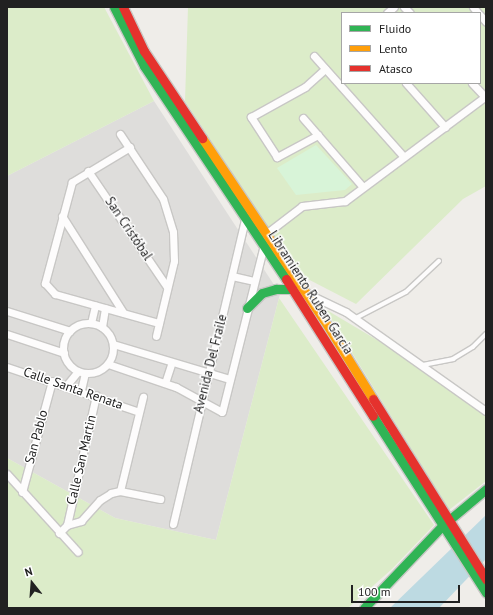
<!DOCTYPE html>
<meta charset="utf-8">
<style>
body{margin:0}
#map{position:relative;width:493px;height:615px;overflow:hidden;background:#efede9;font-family:"PT Sans",sans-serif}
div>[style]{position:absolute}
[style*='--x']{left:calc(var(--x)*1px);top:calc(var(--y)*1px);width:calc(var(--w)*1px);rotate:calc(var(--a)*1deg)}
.residential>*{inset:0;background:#dedddb}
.grass>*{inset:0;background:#dcecc9}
.park>*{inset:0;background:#d8f4d8}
.water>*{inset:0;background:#bddae2}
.roads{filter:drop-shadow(1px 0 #c8c7c5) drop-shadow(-1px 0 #c8c7c5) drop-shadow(0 1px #c8c7c5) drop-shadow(0 -1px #c8c7c5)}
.lane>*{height:3.5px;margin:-1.75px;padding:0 1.75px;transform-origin:1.75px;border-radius:1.75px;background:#fdfcfc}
.street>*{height:7px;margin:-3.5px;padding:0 3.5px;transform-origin:3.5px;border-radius:3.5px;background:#fdfcfc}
.street>.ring{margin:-3.5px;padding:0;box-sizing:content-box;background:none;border:7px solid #fdfcfc;border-radius:50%}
.fast>*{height:9px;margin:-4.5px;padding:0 4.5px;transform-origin:4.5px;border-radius:4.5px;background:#30b455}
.slow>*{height:9px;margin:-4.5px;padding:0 4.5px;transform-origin:4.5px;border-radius:4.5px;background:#ff9f0a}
.jam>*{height:9px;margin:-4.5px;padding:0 4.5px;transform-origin:4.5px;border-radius:4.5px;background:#e5322d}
span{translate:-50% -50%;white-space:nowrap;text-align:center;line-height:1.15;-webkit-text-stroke:3px #fff;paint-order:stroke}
.street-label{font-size:13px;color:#212121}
.frame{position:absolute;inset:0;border:8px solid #212121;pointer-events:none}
.legend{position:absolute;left:341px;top:12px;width:140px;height:72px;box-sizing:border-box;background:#fff;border:1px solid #a6a6a6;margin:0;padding:5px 7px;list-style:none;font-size:12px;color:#212121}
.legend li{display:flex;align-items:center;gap:8px;height:20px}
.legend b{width:20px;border:1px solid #a6a6a6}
.north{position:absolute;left:12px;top:563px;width:40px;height:40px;-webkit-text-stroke:3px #fff;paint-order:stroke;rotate:343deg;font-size:11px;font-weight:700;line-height:16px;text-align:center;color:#212121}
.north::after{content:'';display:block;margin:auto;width:14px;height:18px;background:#212121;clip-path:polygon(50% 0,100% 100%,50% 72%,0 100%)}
.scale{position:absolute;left:351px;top:585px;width:109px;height:18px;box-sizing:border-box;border:2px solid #212121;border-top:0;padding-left:5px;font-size:12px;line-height:14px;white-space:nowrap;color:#212121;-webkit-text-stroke:3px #fff;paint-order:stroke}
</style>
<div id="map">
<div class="residential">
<i style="clip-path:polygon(154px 101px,280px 294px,216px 540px,115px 518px,7px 458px,7px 176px)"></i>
</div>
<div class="grass">
<i style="clip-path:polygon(7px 7px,104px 7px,154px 101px,7px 176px)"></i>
<i style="clip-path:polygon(evenodd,188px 7px,486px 7px,486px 186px,463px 199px,356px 304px,298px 274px,185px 101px,188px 7px,342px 13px,480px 13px,480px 83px,342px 83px,342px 13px)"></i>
<i style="clip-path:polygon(279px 298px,434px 525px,392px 569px,348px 608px,7px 608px,7px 458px,115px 518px,216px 540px)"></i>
<i style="clip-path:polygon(325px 309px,404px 356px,486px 416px,486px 481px,449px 510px)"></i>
</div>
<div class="park">
<i style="clip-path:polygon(316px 145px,352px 184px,345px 190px,296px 195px,277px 168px)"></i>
</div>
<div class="water">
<i style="clip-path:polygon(486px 515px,486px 559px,439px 608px,390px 608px)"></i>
</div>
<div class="roads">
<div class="lane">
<i style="--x:356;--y:318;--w:56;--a:-27.5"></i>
<i style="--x:406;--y:292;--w:45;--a:-43.2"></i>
<i style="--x:423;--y:365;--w:31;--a:-11"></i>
<i style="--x:453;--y:359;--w:23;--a:-31"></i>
<i style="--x:473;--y:347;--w:18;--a:-45"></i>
</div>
<div class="street">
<i style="--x:404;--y:7;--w:8;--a:45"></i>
<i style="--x:473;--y:7;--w:8;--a:50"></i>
<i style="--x:387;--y:13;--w:9;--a:-41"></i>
<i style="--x:480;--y:15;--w:9;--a:49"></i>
<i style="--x:314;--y:56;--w:135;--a:48.3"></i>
<i style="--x:406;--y:83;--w:59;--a:48.4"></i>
<i style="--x:472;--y:83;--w:19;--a:47"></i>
<i style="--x:303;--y:118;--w:91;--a:49"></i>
<i style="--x:120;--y:134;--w:78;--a:56.5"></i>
<i style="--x:163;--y:199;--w:34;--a:73"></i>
<i style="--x:173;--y:232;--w:29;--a:88"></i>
<i style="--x:174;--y:261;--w:77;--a:103.5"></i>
<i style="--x:318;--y:135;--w:47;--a:151.8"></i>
<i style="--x:277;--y:157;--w:48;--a:-123"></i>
<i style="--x:251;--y:117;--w:62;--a:-29.1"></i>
<i style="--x:305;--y:87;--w:27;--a:-42"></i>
<i style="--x:130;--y:147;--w:68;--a:148.9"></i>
<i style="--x:72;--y:182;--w:105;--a:105"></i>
<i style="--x:45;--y:283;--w:15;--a:48"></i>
<i style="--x:55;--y:294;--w:108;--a:15.6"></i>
<i style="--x:88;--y:171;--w:140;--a:55.7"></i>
<i style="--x:62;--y:216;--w:114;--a:57.6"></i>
<i style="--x:232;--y:276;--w:22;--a:13"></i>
<i style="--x:306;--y:293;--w:44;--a:25.4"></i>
<i style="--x:346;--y:312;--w:171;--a:35.3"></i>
<i style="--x:7;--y:311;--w:66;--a:17.6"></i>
<i style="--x:91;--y:323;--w:18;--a:-77"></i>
<i class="ring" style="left:63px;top:323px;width:43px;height:43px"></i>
<i style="--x:102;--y:327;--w:19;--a:-81"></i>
<i style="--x:7;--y:334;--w:60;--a:18.4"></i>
<i style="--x:113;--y:344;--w:122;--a:16.7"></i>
<i style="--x:108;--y:364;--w:72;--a:18.7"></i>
<i style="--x:176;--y:387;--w:52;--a:28.5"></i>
<i style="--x:222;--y:412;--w:185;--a:-75.9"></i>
<i style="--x:267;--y:233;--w:44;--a:-37.6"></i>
<i style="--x:302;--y:206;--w:43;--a:-6.6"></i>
<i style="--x:345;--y:201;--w:176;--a:-36.7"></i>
<i style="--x:7;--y:367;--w:139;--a:18.8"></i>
<i style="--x:165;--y:383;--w:20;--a:-72"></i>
<i style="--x:66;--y:386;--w:19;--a:-51"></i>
<i style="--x:81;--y:390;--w:17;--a:-77"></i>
<i style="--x:7;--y:474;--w:105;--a:47.7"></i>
<i style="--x:120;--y:491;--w:97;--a:-76.3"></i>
<i style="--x:22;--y:492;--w:115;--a:-74.9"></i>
<i style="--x:173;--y:524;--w:318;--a:-76.7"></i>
<i style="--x:67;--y:525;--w:133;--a:-77.4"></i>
<i style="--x:59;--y:533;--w:11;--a:-45"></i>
<i style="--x:67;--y:525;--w:15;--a:-16"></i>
<i style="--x:81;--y:521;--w:28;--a:-48"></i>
<i style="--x:100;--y:500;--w:13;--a:-32"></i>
<i style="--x:111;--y:493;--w:9;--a:-13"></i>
<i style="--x:120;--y:491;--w:41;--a:11.3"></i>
</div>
<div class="fast">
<i style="--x:114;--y:7;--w:66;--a:63"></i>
<i style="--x:144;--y:66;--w:256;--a:56.3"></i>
<i style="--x:247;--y:308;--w:21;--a:-45"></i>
<i style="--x:262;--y:293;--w:15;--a:-16"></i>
<i style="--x:276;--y:289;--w:16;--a:0"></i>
<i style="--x:373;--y:416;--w:210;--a:57.4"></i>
<i style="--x:364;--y:608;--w:115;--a:-46.4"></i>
<i style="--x:443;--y:525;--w:56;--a:-39.9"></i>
</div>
<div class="slow">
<i style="--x:202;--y:138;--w:219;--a:56.2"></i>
<i style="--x:324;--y:320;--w:93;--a:58.2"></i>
</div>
<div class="jam">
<i style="--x:123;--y:7;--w:49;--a:64.5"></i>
<i style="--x:144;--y:51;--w:105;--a:56.3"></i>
<i style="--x:286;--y:279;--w:162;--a:57.6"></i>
<i style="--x:373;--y:399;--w:213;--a:57.9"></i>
</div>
</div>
<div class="street-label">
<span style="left:128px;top:229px;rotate:56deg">San Cristóbal</span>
<span style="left:310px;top:293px;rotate:57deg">Libramiento Ruben Garcia</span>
<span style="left:211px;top:364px;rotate:-76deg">Avenida Del Fraile</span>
<span style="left:73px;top:389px;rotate:19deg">Calle Santa Renata</span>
<span style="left:37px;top:437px;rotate:-75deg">San Pablo</span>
<span style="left:82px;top:460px;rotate:-77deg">Calle San Martin</span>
</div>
<div class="frame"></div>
<ul class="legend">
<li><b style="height:5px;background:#30b455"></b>Fluido</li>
<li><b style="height:5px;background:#ff9f0a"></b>Lento</li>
<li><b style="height:5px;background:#e5322d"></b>Atasco</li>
</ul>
<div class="north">N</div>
<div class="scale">100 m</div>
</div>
